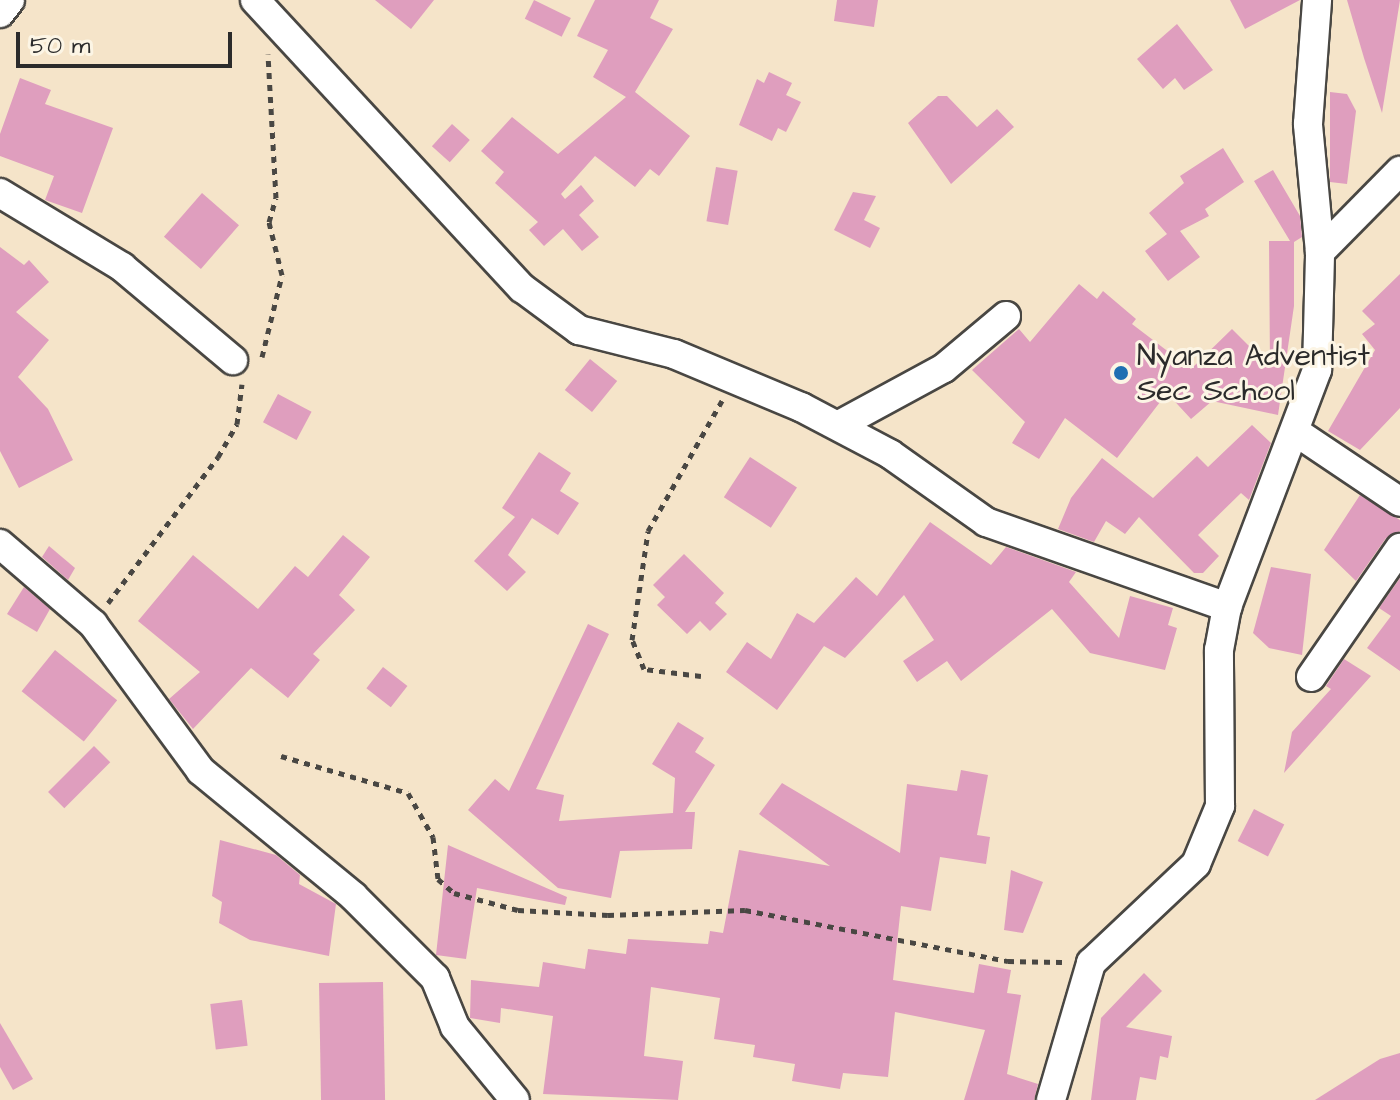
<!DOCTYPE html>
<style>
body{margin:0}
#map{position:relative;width:1400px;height:1100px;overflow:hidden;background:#f5e4c9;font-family:"Architects Daughter",sans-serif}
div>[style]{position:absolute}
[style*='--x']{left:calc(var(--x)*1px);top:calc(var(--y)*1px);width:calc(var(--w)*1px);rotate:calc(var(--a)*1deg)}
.building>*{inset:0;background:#df9ebe;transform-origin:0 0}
.path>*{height:5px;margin-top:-2.5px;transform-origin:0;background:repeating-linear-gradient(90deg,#494743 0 6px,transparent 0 12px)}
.roads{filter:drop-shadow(2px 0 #494743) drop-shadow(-2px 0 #494743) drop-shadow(0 2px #494743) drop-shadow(0 -2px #494743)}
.minor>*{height:28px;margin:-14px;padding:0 14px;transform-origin:14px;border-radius:14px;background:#fff}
.dots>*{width:22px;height:22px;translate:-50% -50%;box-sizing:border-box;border:4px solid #fcf5e5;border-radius:50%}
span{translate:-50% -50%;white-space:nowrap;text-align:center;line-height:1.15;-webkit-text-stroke:6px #fcf5e5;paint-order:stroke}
.poi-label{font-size:30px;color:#2b2b2b}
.left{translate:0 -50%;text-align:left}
.scale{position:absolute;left:16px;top:32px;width:216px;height:36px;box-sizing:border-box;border:4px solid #2b2b2b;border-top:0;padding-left:10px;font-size:24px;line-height:28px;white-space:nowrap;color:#2b2b2b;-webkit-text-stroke:6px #fcf5e5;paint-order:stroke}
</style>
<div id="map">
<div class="building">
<i style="clip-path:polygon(375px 0,434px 0,411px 29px)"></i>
<i style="left:534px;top:0;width:41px;height:21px;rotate:26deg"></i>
<i style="clip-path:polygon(595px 0,659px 0,650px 18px,673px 29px,635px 92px,690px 136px,659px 176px,650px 169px,635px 187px,595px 156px,561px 194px,565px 199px,581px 185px,594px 201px,579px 215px,599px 237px,582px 251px,563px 229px,544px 246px,529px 230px,538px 222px,495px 183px,504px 172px,481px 151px,512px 117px,558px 154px,626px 97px,593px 77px,608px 50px,577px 36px)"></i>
<i style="clip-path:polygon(837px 0,878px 0,874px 27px,834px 21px)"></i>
<i style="clip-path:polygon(1230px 0,1300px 0,1245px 29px)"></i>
<i style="clip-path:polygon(1347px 0,1400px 0,1382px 113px,1364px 58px)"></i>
<i style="clip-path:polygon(1177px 24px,1213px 70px,1184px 90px,1175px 78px,1163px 89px,1137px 59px)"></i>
<i style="clip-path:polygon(769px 72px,792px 83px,786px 95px,801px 102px,786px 132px,778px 128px,772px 141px,739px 125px,757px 79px,764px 83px)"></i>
<i style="clip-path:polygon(20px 78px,51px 90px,45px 104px,113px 128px,82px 213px,45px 200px,54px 176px,0 156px,0 134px)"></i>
<i style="clip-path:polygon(1330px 92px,1347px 94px,1356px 111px,1347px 184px,1330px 182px)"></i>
<i style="clip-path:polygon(938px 96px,947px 96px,977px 127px,997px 109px,1014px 127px,951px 184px,908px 123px)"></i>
<i style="left:452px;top:124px;width:24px;height:30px;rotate:42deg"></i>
<i style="clip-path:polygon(1223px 148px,1244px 182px,1205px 209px,1209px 216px,1180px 231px,1200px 257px,1168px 281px,1145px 251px,1167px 234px,1149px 213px,1184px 183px,1180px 176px)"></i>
<i style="left:716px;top:167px;width:22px;height:55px;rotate:10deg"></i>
<i style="clip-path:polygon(1273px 170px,1300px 216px,1302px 237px,1294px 242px,1294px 306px,1278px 415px,1212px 401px,1191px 419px,1167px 393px,1117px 458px,1065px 418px,1039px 459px,1012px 443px,1025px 422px,972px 370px,1019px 329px,1030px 342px,1079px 284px,1097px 299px,1103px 291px,1136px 319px,1132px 324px,1191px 369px,1232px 329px,1270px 367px,1269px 241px,1290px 241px,1254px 181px)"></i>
<i style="clip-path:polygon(853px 192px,876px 196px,864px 220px,880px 228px,870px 248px,834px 230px)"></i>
<i style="left:202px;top:193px;width:49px;height:58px;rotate:41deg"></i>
<i style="clip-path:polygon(0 247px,24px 265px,29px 260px,49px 282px,16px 312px,49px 340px,18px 377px,48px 409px,73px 460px,19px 488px,0 451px)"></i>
<i style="clip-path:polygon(1400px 274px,1400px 408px,1360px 450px,1328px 431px,1375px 350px,1362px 334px,1375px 324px,1362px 311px)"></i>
<i style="left:590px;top:359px;width:35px;height:40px;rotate:39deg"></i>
<i style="left:278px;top:394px;width:38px;height:32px;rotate:28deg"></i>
<i style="clip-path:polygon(1252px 425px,1271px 443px,1249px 500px,1241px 493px,1198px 535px,1219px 556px,1203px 573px,1194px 573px,1139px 517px,1125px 534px,1106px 521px,1094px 542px,1058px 529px,1071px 498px,1102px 458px,1153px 498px,1197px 456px,1208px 467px)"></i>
<i style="clip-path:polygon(539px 452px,571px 473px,560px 491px,579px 503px,558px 535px,532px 518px,508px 555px,526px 572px,507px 591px,474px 561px,515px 517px,502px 508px)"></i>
<i style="left:750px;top:457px;width:56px;height:48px;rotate:33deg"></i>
<i style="clip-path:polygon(1360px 495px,1400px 520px,1400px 531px,1386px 538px,1356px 581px,1324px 550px)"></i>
<i style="clip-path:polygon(930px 522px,991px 565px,1006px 547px,1076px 572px,1069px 582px,1119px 638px,1130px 596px,1173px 608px,1168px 625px,1177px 628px,1165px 670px,1090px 653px,1052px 609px,961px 681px,947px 661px,917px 682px,903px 661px,934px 640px,904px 595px,845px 658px,824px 646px,777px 710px,726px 672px,747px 642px,771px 659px,797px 613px,814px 623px,856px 577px,877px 596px)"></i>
<i style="clip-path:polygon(343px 535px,370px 557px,339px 595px,355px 610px,313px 654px,320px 660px,288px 698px,251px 668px,193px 729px,169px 699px,200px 672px,138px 621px,193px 555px,258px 609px,295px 566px,308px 577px)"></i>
<i style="clip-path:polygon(49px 546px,75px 568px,68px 580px,42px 557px)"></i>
<i style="clip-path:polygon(684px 554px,724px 593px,715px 603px,727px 614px,710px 631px,700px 621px,687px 634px,657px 605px,665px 597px,653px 585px)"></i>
<i style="clip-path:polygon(1271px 567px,1311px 574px,1302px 655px,1269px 648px,1253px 633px)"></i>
<i style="clip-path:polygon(1400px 578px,1400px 671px,1367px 648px,1391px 616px,1379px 608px)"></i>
<i style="clip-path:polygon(24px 587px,50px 609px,37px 632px,7px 614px)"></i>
<i style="clip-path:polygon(588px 624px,609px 634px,536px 789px,564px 795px,559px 821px,673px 813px,675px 778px,652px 764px,678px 722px,704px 738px,695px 752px,715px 765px,685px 812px,695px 812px,692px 849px,620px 851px,611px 898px,558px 888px,468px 810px,495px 779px,509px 791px)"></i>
<i style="left:55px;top:650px;width:80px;height:53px;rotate:39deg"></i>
<i style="clip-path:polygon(1344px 659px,1371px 676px,1284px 773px,1292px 732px,1331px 689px,1326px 686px)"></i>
<i style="left:383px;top:667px;width:31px;height:27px;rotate:38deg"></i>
<i style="left:94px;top:746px;width:23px;height:65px;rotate:45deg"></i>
<i style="clip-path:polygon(961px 770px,988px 775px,977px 835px,990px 837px,986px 864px,940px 857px,931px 911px,901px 906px,893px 980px,974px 993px,979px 964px,1011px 970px,1007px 993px,1021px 995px,1007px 1074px,1038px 1084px,1034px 1100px,964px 1100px,985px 1030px,895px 1012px,888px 1077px,843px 1073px,840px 1089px,792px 1081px,795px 1064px,753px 1057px,755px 1045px,714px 1039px,720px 998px,651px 987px,644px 1056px,683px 1061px,678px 1100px,543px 1094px,553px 1016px,501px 1008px,500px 1023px,470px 1018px,471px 980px,539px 987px,543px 962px,585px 969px,588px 949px,626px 954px,628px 939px,708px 944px,710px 931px,723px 933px,739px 850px,830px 866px,759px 814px,782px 783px,900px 853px,907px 784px,957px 791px)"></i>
<i style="left:1254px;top:809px;width:34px;height:36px;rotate:27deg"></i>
<i style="clip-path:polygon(220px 840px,276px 855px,300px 875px,299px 884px,336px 904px,329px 956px,250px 940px,219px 923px,222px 902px,212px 896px)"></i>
<i style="clip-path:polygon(448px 845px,567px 897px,565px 905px,477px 888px,466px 959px,436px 955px)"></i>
<i style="clip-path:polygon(1011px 870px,1043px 882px,1023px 933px,1004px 930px)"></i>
<i style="clip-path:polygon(1144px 973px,1162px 991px,1126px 1027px,1172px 1036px,1168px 1058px,1160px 1056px,1156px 1080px,1140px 1077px,1136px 1100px,1091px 1100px,1101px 1018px)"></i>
<i style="left:383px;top:982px;width:118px;height:64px;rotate:89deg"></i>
<i style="left:242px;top:1000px;width:46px;height:32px;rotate:83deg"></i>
<i style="clip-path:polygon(0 1023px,33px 1079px,13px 1090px,0 1067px)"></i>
<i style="clip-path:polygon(1400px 1053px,1400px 1100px,1315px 1100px,1380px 1059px)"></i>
</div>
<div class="path">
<i style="--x:262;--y:357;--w:84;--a:-76.3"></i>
<i style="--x:282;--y:275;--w:55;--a:-103.8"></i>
<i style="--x:269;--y:222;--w:25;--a:-74"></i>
<i style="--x:276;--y:198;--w:144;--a:-93.2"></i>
<i style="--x:108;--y:603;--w:183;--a:-53"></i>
<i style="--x:218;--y:457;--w:38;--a:-60"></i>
<i style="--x:237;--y:424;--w:40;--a:-82.9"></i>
<i style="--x:701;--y:676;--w:57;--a:-173"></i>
<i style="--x:644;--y:669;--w:31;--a:-112"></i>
<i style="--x:632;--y:640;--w:110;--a:-81.6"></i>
<i style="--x:648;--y:531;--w:150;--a:-60.4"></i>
<i style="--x:281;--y:756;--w:132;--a:16.2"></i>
<i style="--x:408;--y:793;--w:51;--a:60.4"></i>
<i style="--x:433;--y:837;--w:42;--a:83.2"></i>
<i style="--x:438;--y:879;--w:21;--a:41"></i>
<i style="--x:454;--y:893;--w:66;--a:14.9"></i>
<i style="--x:518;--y:910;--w:90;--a:3.2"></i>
<i style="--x:608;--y:915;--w:137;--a:-2.1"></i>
<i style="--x:745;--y:910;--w:268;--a:11"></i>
<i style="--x:1008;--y:961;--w:54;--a:1.1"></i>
</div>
<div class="roads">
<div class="minor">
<i style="--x:255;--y:0;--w:393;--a:47.2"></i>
<i style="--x:522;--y:288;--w:71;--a:36.4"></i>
<i style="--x:579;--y:330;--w:98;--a:14.2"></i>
<i style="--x:674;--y:354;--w:138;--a:22.7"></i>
<i style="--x:801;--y:407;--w:101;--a:27.8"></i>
<i style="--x:890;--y:454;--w:118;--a:35.3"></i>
<i style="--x:986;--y:522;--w:256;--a:19.4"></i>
<i style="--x:0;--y:13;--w:16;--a:-52"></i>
<i style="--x:0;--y:193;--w:143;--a:31.2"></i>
<i style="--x:122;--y:267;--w:145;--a:40"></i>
<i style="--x:1320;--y:252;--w:114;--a:-45.4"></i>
<i style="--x:839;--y:425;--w:119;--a:-28.5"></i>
<i style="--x:944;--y:368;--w:81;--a:-40"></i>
<i style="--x:1296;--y:432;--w:125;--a:33.9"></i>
<i style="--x:0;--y:544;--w:123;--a:40.7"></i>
<i style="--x:93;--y:624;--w:182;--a:53.7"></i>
<i style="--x:201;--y:771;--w:197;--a:39.4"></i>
<i style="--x:353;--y:896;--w:116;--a:45"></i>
<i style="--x:435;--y:978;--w:53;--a:67.8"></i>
<i style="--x:455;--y:1027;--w:94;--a:50.6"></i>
<i style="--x:1311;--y:677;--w:157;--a:-55.4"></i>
<i style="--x:1051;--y:1100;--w:143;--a:-73.7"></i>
<i style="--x:1091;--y:963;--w:144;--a:-43.3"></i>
<i style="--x:1196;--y:864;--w:63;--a:-67.5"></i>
<i style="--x:1220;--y:806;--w:156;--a:-90.4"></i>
<i style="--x:1219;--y:650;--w:44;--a:-79.5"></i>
<i style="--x:1227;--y:607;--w:254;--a:-69.2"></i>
<i style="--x:1317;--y:370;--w:118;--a:-88.5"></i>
<i style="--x:1320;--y:252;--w:129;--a:-95.4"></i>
<i style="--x:1308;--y:124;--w:124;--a:-85.8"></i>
</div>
</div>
<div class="dots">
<i style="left:1121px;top:373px;background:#1f6fb2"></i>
</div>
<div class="poi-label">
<span class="left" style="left:1137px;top:373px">Nyanza Adventist<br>Sec School</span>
</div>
<div class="scale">50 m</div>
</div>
